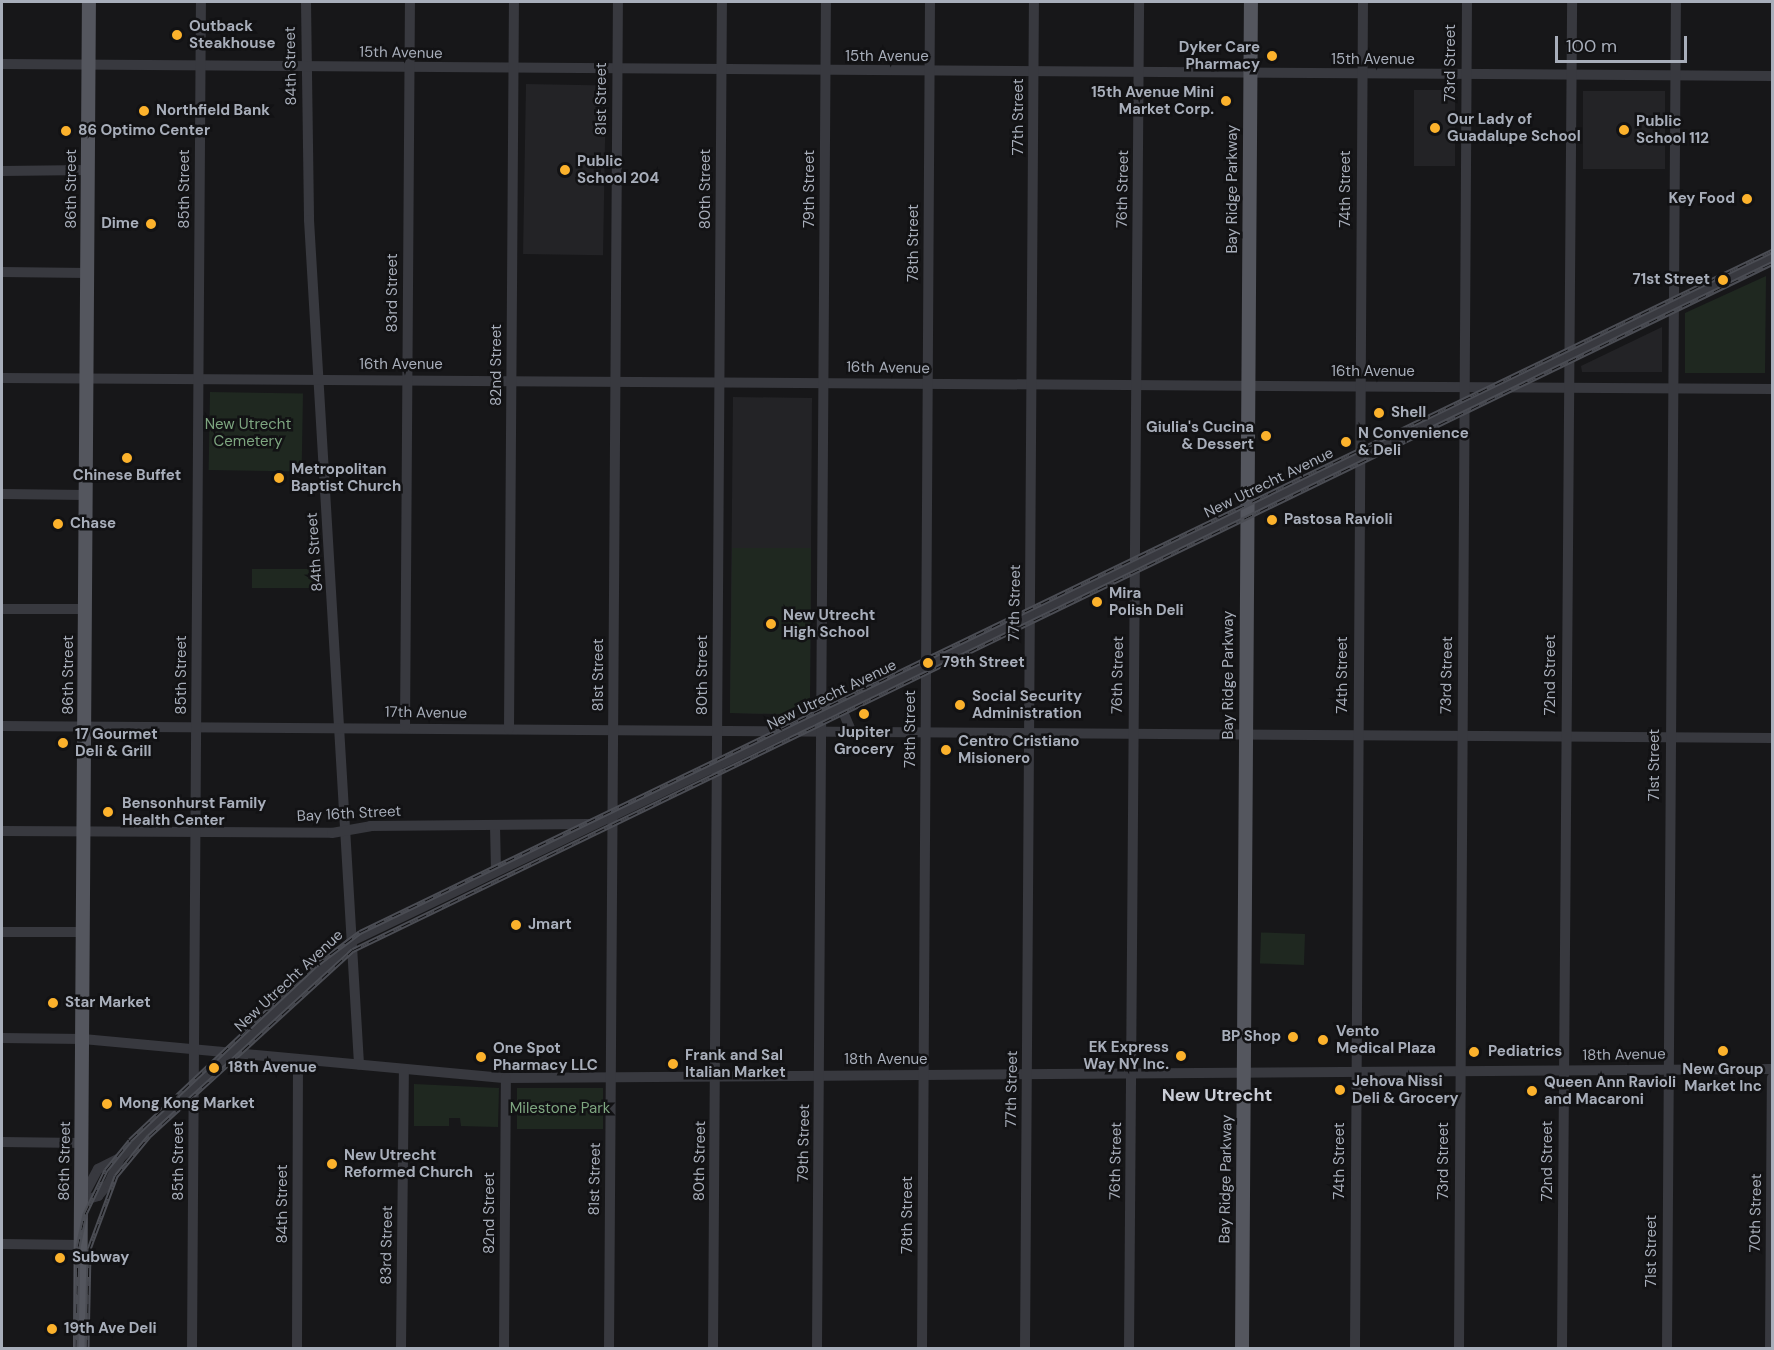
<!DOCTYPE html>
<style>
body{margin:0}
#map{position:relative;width:1774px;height:1350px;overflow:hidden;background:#171719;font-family:"DM Sans",sans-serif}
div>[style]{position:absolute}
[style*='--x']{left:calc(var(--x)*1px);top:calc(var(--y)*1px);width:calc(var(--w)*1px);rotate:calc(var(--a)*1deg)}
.built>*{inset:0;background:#232326;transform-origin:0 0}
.green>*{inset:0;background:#1f2820;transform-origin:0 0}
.minor>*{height:10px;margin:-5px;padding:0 5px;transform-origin:5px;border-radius:5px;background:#38393f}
.major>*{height:14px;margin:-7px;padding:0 7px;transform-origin:7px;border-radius:7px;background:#54565e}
.rail>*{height:5px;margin-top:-2.5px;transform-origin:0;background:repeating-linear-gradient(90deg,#121214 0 9px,#4b4d54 0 18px);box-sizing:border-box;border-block:2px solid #4b4d54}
.dots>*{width:16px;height:16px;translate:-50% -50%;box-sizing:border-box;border:3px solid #121214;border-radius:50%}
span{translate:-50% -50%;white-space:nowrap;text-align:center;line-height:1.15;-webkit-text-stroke:5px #121214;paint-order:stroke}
.poi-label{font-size:15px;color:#a8aeba;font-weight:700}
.left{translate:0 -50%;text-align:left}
.right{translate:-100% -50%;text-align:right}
.street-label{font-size:15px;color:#a8aeba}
.park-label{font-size:15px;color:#7ea680}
.quarter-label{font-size:18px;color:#cacdd6;font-weight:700}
.frame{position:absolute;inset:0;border:3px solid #a8aeba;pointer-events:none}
.scale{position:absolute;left:1555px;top:36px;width:132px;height:27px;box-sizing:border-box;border:3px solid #a8aeba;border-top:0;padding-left:8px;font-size:18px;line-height:21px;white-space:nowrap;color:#a8aeba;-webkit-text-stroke:4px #121214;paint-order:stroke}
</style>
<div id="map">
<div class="built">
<i style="left:526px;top:84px;width:80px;height:170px;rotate:1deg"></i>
<i style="left:1455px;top:90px;width:76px;height:41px;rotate:90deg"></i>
<i style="left:1583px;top:91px;width:82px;height:78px"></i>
<i style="clip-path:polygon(1662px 327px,1662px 372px,1582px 372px,1581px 366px)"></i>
<i style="clip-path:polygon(733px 397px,812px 398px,810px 701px,784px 714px,730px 713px)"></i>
</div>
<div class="green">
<i style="clip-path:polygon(1766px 276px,1765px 373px,1685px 373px,1685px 313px)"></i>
<i style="left:210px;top:392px;width:93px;height:78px;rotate:1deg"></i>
<i style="clip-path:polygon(732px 548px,811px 548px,810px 701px,784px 714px,730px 713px)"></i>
<i style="left:252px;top:569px;width:62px;height:19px"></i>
<i style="left:1305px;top:934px;width:31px;height:44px;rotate:92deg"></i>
<i style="clip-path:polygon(414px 1084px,499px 1088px,498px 1127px,461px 1126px,460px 1118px,449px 1118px,449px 1126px,414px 1126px)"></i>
<i style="left:603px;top:1088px;width:41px;height:86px;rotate:90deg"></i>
</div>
<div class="minor">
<i style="--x:306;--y:2;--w:218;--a:89.2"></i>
<i style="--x:309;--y:220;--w:846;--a:86.61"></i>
<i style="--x:2;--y:64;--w:1770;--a:0.39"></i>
<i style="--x:2;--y:171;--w:86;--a:-0.7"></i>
<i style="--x:2;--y:272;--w:86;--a:0.7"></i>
<i style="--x:2;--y:378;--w:1770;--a:0.36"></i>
<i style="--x:2;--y:494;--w:84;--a:0.7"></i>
<i style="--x:2;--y:609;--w:84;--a:0"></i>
<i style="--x:841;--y:707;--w:26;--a:67"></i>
<i style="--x:2;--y:726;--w:1770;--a:0.39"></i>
<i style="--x:405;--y:728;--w:726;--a:-89.61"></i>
<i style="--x:509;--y:729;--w:727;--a:-89.61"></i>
<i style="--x:495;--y:826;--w:45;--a:88.7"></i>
<i style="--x:2;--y:831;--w:330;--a:0.3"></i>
<i style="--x:332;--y:833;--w:39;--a:-10"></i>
<i style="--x:370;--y:826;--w:218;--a:-0.5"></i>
<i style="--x:2;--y:932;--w:81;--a:0"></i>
<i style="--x:2;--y:1038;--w:81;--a:0.7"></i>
<i style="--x:83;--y:1039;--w:425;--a:5.3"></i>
<i style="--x:506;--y:1078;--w:1266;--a:-0.41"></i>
<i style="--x:2;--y:1142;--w:80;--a:0.7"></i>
<i style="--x:83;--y:1197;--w:32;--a:-62"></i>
<i style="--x:98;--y:1169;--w:25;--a:-27"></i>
<i style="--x:120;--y:1158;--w:318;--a:-43.1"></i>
<i style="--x:352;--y:941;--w:1575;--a:-25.65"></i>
<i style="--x:81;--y:1201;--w:18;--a:-16"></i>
<i style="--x:98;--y:1196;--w:17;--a:-50"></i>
<i style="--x:109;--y:1183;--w:27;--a:-66"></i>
<i style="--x:2;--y:1244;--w:79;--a:0.7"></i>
<i style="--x:192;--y:1348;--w:1346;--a:-89.62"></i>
<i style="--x:297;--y:1348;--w:288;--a:-89.8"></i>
<i style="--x:401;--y:1348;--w:279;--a:-89.4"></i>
<i style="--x:504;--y:1348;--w:270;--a:-89.6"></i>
<i style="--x:609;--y:1348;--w:1346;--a:-89.62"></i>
<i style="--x:713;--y:1348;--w:1346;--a:-89.62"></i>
<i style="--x:817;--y:1348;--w:1346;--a:-89.62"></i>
<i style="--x:922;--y:1348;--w:1346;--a:-89.66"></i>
<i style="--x:1025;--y:1348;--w:1346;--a:-89.62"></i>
<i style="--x:1129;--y:1348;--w:1346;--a:-89.57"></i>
<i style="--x:1355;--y:1348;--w:1346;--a:-89.66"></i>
<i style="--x:1459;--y:1348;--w:1346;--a:-89.66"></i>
<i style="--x:1562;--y:1348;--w:1346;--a:-89.57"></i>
<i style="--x:1667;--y:1348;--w:1346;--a:-89.62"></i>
<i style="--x:1770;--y:1348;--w:270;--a:-89.6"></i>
</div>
<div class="major">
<i style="--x:80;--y:1348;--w:1346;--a:-89.62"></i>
<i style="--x:1242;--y:1348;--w:1346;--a:-89.62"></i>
</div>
<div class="rail">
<i style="--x:76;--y:1348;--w:101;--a:-88.9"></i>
<i style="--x:78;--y:1247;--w:34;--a:-78"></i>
<i style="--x:85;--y:1214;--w:49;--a:-64.5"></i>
<i style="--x:106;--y:1170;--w:38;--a:-51"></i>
<i style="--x:130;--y:1140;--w:255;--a:-43.3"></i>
<i style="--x:316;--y:965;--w:55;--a:-36.9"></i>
<i style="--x:360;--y:932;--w:1568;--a:-25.75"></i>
<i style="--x:87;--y:1348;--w:99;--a:-88.8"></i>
<i style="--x:89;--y:1249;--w:78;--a:-69.7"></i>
<i style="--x:116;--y:1176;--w:52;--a:-50.5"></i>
<i style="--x:149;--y:1136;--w:276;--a:-42.4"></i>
<i style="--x:353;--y:950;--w:1577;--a:-25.83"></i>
</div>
<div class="dots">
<i style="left:177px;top:35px;background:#fcb22c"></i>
<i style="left:1272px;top:56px;background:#fcb22c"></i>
<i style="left:1226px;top:101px;background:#fcb22c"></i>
<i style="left:144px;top:111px;background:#fcb22c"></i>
<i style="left:1435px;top:128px;background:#fcb22c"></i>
<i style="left:1624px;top:130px;background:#fcb22c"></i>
<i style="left:66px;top:131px;background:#fcb22c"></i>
<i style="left:565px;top:170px;background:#fcb22c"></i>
<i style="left:1747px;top:199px;background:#fcb22c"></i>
<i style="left:151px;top:224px;background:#fcb22c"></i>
<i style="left:1723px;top:280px;background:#fcb22c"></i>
<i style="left:1379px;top:413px;background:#fcb22c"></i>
<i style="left:1266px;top:436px;background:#fcb22c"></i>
<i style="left:1346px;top:442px;background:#fcb22c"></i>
<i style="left:127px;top:458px;background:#fcb22c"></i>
<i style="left:279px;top:478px;background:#fcb22c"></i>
<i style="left:1272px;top:520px;background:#fcb22c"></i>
<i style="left:58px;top:524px;background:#fcb22c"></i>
<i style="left:1097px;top:602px;background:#fcb22c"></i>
<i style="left:771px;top:624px;background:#fcb22c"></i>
<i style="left:928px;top:663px;background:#fcb22c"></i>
<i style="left:960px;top:705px;background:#fcb22c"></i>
<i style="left:864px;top:714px;background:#fcb22c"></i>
<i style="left:63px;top:743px;background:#fcb22c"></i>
<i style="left:946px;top:750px;background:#fcb22c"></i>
<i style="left:108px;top:812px;background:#fcb22c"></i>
<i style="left:516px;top:925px;background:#fcb22c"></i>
<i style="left:53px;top:1003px;background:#fcb22c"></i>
<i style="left:1293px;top:1037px;background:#fcb22c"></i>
<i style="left:1323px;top:1040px;background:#fcb22c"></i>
<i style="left:1723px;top:1051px;background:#fcb22c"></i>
<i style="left:1474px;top:1052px;background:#fcb22c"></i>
<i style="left:1181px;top:1056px;background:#fcb22c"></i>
<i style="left:481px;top:1057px;background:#fcb22c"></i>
<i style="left:673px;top:1064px;background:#fcb22c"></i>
<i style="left:214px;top:1068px;background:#fcb22c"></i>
<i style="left:1340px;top:1090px;background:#fcb22c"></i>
<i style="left:1532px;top:1091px;background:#fcb22c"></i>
<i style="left:107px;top:1104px;background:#fcb22c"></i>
<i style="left:332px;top:1164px;background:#fcb22c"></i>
<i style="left:60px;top:1258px;background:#fcb22c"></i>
<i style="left:52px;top:1329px;background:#fcb22c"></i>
</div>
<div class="poi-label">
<span class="left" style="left:189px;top:35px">Outback<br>Steakhouse</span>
<span class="right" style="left:1260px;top:56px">Dyker Care<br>Pharmacy</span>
<span class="right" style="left:1214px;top:101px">15th Avenue Mini<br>Market Corp.</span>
<span class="left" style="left:156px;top:111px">Northfield Bank</span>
<span class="left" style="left:1447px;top:128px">Our Lady of<br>Guadalupe School</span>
<span class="left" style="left:1636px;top:130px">Public<br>School 112</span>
<span class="left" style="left:78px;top:131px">86 Optimo Center</span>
<span class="left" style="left:577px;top:170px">Public<br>School 204</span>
<span class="right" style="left:1735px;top:199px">Key Food</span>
<span class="right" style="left:139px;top:224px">Dime</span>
<span class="right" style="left:1710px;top:280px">71st Street</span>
<span class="left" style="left:1391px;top:413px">Shell</span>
<span class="right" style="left:1254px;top:436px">Giulia's Cucina<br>&amp; Dessert</span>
<span class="left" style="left:1358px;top:442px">N Convenience<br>&amp; Deli</span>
<span class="left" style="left:291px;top:478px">Metropolitan<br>Baptist Church</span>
<span style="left:127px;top:476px">Chinese Buffet</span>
<span class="left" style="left:1284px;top:520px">Pastosa Ravioli</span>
<span class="left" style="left:70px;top:524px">Chase</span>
<span class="left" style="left:1109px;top:602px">Mira<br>Polish Deli</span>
<span class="left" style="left:783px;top:624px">New Utrecht<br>High School</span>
<span class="left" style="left:942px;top:663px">79th Street</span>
<span class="left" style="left:972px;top:705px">Social Security<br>Administration</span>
<span style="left:864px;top:741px">Jupiter<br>Grocery</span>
<span class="left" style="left:75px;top:743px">17 Gourmet<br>Deli &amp; Grill</span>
<span class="left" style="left:958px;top:750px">Centro Cristiano<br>Misionero</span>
<span class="left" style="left:122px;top:812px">Bensonhurst Family<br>Health Center</span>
<span class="left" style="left:528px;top:925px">Jmart</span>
<span class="left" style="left:65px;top:1003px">Star Market</span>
<span class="left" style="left:1336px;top:1040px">Vento<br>Medical Plaza</span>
<span class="right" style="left:1281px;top:1037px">BP Shop</span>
<span class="right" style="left:1169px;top:1056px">EK Express<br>Way NY Inc.</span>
<span class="left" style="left:493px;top:1057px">One Spot<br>Pharmacy LLC</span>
<span class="left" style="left:1488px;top:1052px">Pediatrics</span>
<span class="left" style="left:685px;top:1064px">Frank and Sal<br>Italian Market</span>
<span class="left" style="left:228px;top:1068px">18th Avenue</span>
<span style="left:1723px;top:1078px">New Group<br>Market Inc</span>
<span class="left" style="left:1352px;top:1090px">Jehova Nissi<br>Deli &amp; Grocery</span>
<span class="left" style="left:1544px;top:1091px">Queen Ann Ravioli<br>and Macaroni</span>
<span class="left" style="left:119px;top:1104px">Mong Kong Market</span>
<span class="left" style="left:344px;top:1164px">New Utrecht<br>Reformed Church</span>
<span class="left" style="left:72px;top:1258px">Subway</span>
<span class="left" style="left:64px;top:1329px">19th Ave Deli</span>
</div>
<div class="street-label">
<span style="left:401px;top:53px;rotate:1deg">15th Avenue</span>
<span style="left:887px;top:57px">15th Avenue</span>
<span style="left:1373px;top:60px">15th Avenue</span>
<span style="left:1451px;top:63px;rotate:-90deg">73rd Street</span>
<span style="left:291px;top:66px;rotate:-91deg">84th Street</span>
<span style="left:602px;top:99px;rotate:-90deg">81st Street</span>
<span style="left:1019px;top:117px;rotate:-90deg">77th Street</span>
<span style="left:72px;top:189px;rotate:-90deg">86th Street</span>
<span style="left:185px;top:189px;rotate:-90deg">85th Street</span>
<span style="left:706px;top:189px;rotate:-90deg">80th Street</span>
<span style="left:810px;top:189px;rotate:-90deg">79th Street</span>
<span style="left:1123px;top:189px;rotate:-89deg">76th Street</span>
<span style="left:1233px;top:189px;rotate:-90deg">Bay Ridge Parkway</span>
<span style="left:1346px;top:189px;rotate:-90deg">74th Street</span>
<span style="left:914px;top:243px;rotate:-90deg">78th Street</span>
<span style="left:393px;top:293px;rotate:-90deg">83rd Street</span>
<span style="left:401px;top:365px">16th Avenue</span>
<span style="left:497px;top:365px;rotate:-90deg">82nd Street</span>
<span style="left:888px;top:368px;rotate:1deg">16th Avenue</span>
<span style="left:1373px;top:372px">16th Avenue</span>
<span style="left:1269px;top:483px;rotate:-26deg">New Utrecht Avenue</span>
<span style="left:315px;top:552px;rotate:-94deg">84th Street</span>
<span style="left:1015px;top:603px;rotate:-89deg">77th Street</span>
<span style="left:69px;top:675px;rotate:-90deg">86th Street</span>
<span style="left:182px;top:675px;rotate:-90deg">85th Street</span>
<span style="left:599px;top:675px;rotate:-90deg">81st Street</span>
<span style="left:703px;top:675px;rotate:-90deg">80th Street</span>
<span style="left:1118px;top:675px;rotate:-89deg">76th Street</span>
<span style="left:1229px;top:675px;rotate:-90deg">Bay Ridge Parkway</span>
<span style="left:1343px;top:675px;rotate:-90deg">74th Street</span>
<span style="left:1447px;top:675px;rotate:-89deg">73rd Street</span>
<span style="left:1551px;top:675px;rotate:-90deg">72nd Street</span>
<span style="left:832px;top:695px;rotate:-26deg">New Utrecht Avenue</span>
<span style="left:426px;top:713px;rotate:1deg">17th Avenue</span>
<span style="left:911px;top:729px;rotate:-90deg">78th Street</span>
<span style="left:1655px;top:765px;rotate:-90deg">71st Street</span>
<span style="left:349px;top:814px;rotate:-3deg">Bay 16th Street</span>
<span style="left:289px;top:981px;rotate:-43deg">New Utrecht Avenue</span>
<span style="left:1624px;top:1055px;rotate:-1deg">18th Avenue</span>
<span style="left:886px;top:1060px">18th Avenue</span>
<span style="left:1012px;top:1089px;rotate:-89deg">77th Street</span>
<span style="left:804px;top:1143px;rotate:-89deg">79th Street</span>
<span style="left:65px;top:1161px;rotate:-89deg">86th Street</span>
<span style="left:179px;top:1161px;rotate:-90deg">85th Street</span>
<span style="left:700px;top:1161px;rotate:-89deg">80th Street</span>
<span style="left:1116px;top:1161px;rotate:-89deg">76th Street</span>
<span style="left:1340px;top:1161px;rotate:-90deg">74th Street</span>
<span style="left:1444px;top:1161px;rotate:-90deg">73rd Street</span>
<span style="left:1548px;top:1161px;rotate:-90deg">72nd Street</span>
<span style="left:595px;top:1179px;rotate:-89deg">81st Street</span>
<span style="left:1226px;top:1179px;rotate:-89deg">Bay Ridge Parkway</span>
<span style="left:283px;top:1204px;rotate:-90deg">84th Street</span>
<span style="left:490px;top:1213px;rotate:-90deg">82nd Street</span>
<span style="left:1756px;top:1213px;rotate:-89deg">70th Street</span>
<span style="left:908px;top:1215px;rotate:-90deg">78th Street</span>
<span style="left:387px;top:1245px;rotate:-89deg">83rd Street</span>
<span style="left:1652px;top:1251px;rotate:-90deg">71st Street</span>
</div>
<div class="park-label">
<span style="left:248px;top:433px">New Utrecht<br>Cemetery</span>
<span style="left:560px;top:1109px">Milestone Park</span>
</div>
<div class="quarter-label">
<span style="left:1217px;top:1095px">New Utrecht</span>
</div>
<div class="frame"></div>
<div class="scale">100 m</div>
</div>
